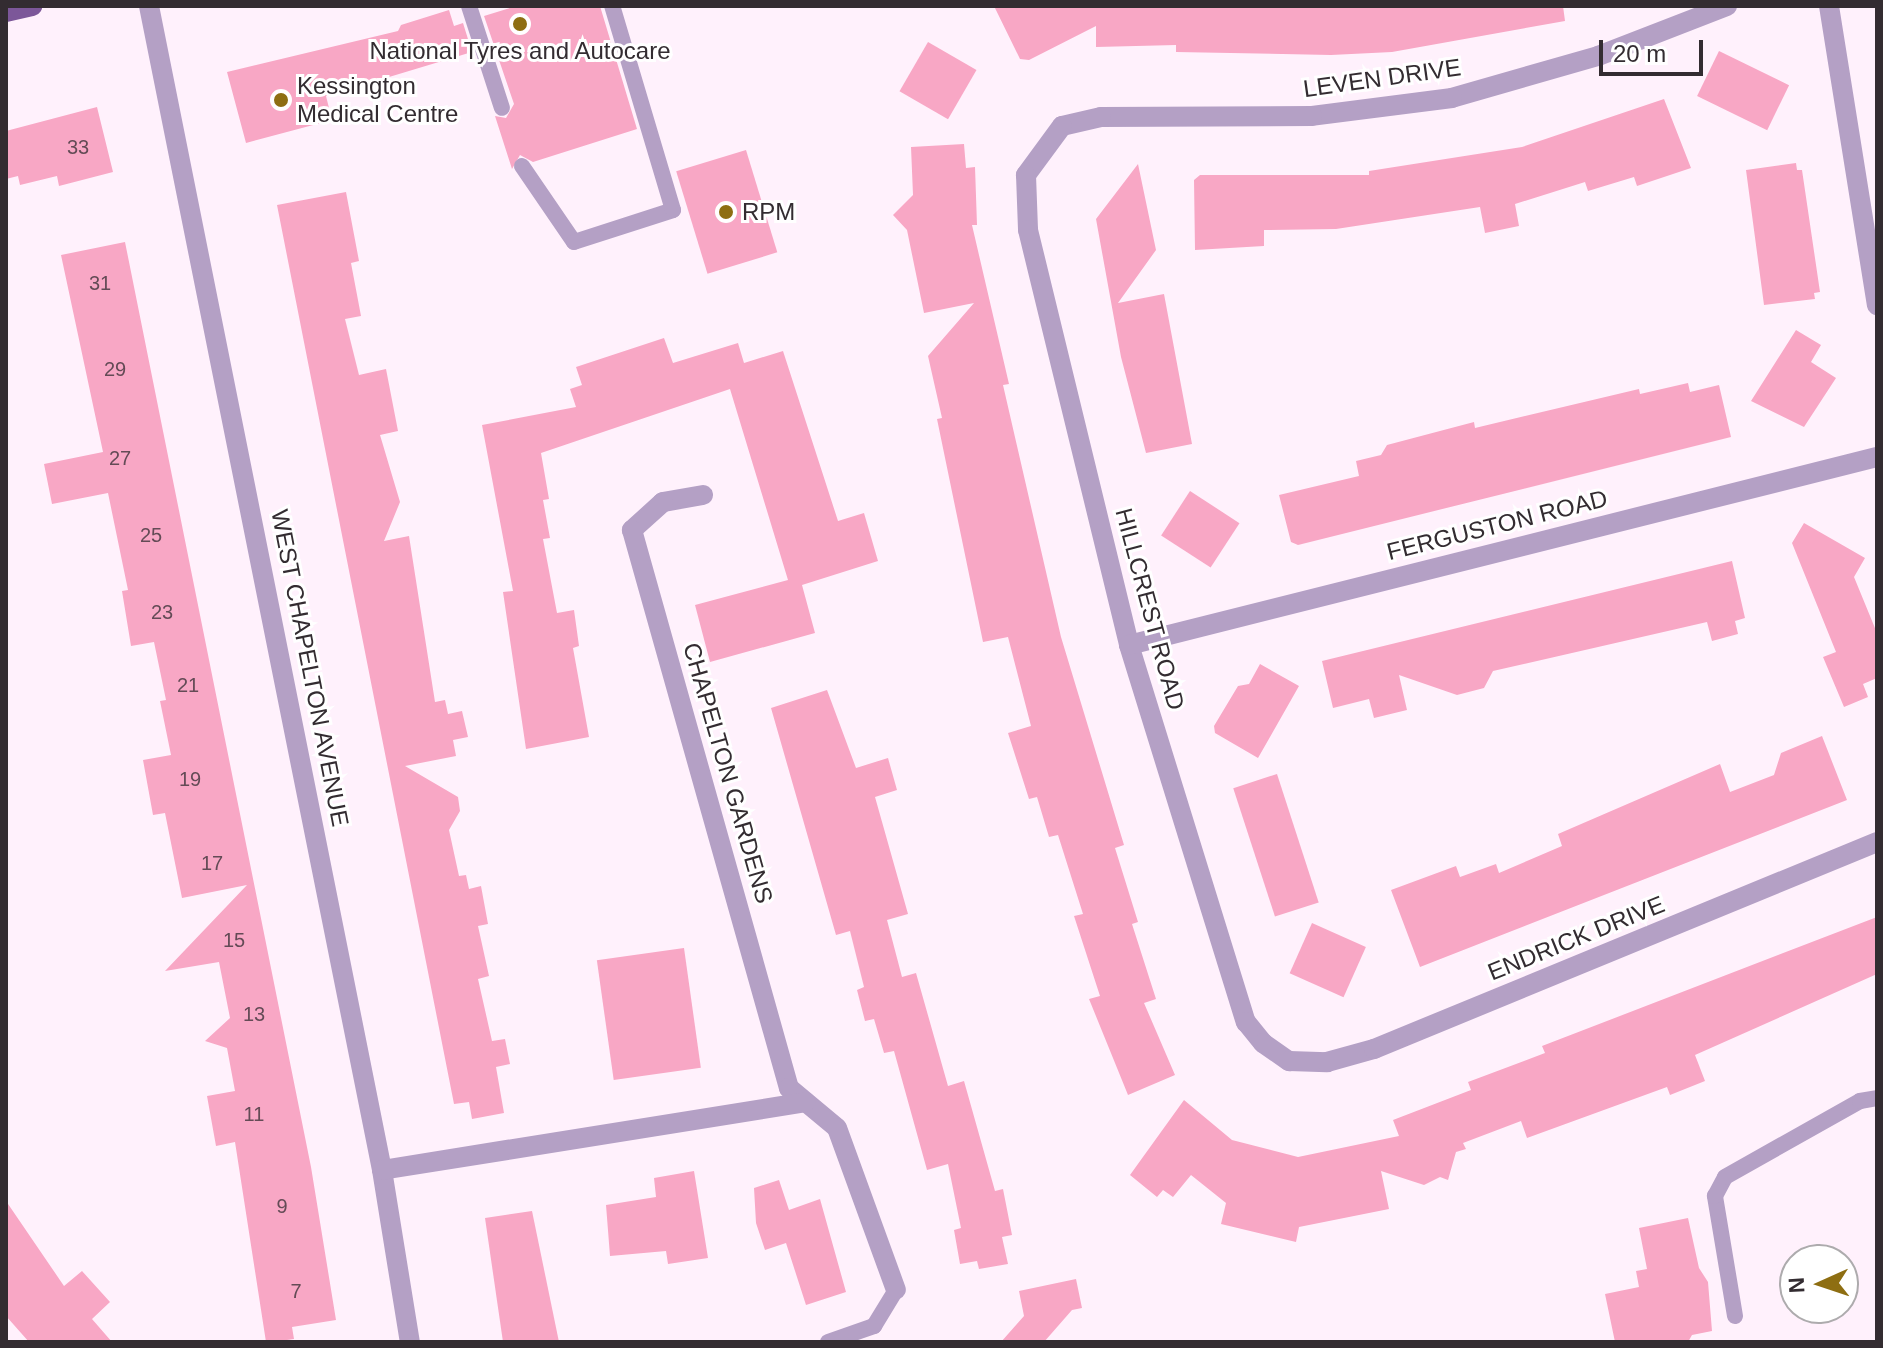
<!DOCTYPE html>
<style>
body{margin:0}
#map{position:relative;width:1883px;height:1348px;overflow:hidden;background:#fff1fc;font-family:Helvetica,sans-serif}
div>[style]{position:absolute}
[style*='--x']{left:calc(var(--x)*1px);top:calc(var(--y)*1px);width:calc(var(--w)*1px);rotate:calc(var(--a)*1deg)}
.building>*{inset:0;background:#f8a7c5;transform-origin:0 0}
.lane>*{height:16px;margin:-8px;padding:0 8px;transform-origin:8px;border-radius:8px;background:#b4a0c5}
.street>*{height:20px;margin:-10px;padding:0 10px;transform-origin:10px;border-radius:10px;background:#b4a0c5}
.primary>*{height:20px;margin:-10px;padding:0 10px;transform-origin:10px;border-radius:10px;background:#7c5799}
.dots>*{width:22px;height:22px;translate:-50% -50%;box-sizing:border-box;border:4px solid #fff;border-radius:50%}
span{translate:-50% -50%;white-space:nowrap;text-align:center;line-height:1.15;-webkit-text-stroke:6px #fff;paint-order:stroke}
.number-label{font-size:20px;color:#644b56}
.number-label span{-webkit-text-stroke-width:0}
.poi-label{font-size:24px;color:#332c31}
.left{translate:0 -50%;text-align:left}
.street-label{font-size:24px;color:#332c31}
.frame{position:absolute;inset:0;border:8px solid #332c31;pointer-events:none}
.north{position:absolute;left:1779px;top:1244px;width:80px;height:80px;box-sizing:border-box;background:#fff;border:2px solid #adabad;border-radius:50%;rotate:267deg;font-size:22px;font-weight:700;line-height:32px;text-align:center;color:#332c31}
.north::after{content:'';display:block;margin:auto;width:28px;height:36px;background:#8e6e12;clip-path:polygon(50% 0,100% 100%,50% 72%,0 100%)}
.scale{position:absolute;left:1599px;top:40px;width:104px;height:36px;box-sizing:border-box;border:4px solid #332c31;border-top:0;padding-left:10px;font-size:24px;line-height:28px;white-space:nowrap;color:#332c31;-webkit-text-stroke:6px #fff;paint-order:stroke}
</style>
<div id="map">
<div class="building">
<i style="clip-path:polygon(516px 6px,600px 6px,637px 129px,533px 162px,520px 155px,512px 169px,495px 116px,506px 118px,514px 104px,484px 16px)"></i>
<i style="clip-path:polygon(994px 6px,1563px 6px,1565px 21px,1392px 52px,1331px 55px,1176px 52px,1176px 45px,1096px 47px,1096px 26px,1029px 60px,1020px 59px)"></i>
<i style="clip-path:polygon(449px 10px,454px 26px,463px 23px,472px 52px,326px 96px,332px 120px,246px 143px,227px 72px,398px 31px,401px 25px)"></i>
<i style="left:928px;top:42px;width:56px;height:57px;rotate:30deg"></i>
<i style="left:1719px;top:51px;width:78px;height:50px;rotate:26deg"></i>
<i style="clip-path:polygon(1664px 99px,1691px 168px,1637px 186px,1634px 177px,1588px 191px,1585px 182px,1515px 204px,1519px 226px,1485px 233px,1480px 207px,1336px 229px,1264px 230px,1264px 246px,1195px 250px,1194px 180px,1200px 175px,1369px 175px,1369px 171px,1522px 147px)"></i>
<i style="clip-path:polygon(97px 107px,113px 172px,59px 186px,57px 176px,20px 185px,18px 176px,6px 179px,6px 131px)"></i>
<i style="clip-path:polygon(964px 144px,966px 168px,975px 167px,977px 225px,972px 225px,1009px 384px,1003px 385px,1061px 637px,1124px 845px,1115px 848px,1138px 922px,1132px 924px,1156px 999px,1144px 1003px,1175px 1075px,1128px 1095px,1089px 999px,1100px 996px,1074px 916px,1083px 914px,1058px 835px,1049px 837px,1037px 797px,1029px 799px,1008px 733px,1031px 726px,1008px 637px,983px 642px,937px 419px,942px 418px,928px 356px,974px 303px,924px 313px,907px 230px,893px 215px,913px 195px,911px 147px)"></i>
<i style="left:746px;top:150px;width:107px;height:73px;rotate:73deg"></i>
<i style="clip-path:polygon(1796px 163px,1797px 170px,1802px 170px,1820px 292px,1814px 293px,1815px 299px,1764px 305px,1746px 170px)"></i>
<i style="clip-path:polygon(1138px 164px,1156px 250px,1118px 303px,1164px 294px,1192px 444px,1146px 453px,1121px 357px,1096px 219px)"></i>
<i style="clip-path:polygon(346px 192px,359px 261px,351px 263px,361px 316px,345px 319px,359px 375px,386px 369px,398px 431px,380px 435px,400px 502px,384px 541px,409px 536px,435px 702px,445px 700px,448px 714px,462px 711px,468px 737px,453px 740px,456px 756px,405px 766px,458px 797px,460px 811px,449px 830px,459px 876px,466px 875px,469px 889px,481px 886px,488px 924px,478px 926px,489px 976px,478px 979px,492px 1041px,505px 1039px,510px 1064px,496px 1067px,504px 1113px,472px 1119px,469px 1102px,454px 1104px,277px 205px)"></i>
<i style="clip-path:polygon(125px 242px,311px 1167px,336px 1320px,292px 1327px,294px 1339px,273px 1342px,266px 1342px,235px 1142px,216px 1146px,207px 1096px,235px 1091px,227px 1048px,205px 1041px,230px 1018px,219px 962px,165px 971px,247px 885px,182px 898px,165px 813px,153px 815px,143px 760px,171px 755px,160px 701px,166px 700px,154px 642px,131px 646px,122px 591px,128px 590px,108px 493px,52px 504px,44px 464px,103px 452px,61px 255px)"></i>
<i style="clip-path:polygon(1796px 330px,1821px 345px,1811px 362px,1836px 378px,1804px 427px,1751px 401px)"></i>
<i style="clip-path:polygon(664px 338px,673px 363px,738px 343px,744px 363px,783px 351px,838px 521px,864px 513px,878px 561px,802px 585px,815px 633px,710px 662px,695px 605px,788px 580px,730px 389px,541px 453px,549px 499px,543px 500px,550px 538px,543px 539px,557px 613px,574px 610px,579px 646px,573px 648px,589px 737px,526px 749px,503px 592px,513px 591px,482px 425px,576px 407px,570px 389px,582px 385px,576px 367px)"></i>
<i style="clip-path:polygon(1688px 383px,1690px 392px,1719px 385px,1731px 437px,1298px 545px,1291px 542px,1279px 495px,1359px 476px,1356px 461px,1381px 455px,1387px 445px,1474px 422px,1475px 428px,1639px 389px,1640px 394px)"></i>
<i style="left:1190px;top:491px;width:59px;height:53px;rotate:33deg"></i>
<i style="clip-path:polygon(1804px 523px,1865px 558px,1854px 577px,1877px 633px,1877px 678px,1863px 684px,1868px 697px,1844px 707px,1823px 657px,1836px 652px,1792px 543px)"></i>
<i style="clip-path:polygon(1732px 561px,1745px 618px,1735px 621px,1738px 634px,1712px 641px,1707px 622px,1493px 671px,1484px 688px,1457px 695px,1399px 675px,1407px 710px,1374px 718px,1369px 699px,1333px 708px,1322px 661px)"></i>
<i style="clip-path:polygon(1260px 664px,1299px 686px,1258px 758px,1215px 733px,1214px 726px,1238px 686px,1249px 684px)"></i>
<i style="clip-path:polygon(827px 690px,856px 768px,888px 758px,897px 790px,875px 797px,908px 914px,887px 920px,902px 977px,916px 973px,948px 1086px,964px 1081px,995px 1191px,1003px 1189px,1012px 1235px,1002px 1237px,1008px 1264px,979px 1269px,977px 1261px,960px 1264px,954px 1230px,961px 1228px,948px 1164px,927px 1170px,894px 1051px,884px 1053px,874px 1019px,865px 1021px,857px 990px,864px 987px,850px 931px,836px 935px,771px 708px)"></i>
<i style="clip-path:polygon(1822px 736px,1847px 800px,1420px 967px,1391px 890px,1456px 866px,1460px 877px,1496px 864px,1499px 873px,1562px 846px,1558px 834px,1720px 764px,1730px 792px,1774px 775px,1781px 753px)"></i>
<i style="left:1277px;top:774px;width:135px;height:46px;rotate:72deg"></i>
<i style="clip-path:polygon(1877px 917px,1877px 974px,1695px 1055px,1705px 1081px,1670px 1095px,1667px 1087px,1527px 1138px,1521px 1121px,1463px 1143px,1466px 1149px,1456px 1152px,1448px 1180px,1440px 1177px,1424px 1185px,1381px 1171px,1389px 1209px,1299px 1227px,1296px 1242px,1221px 1224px,1226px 1203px,1191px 1175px,1173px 1197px,1163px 1190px,1157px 1197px,1130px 1175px,1184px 1100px,1232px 1140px,1298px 1157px,1399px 1136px,1393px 1120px,1471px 1090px,1468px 1082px,1545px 1053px,1542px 1046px)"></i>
<i style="left:1312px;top:923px;width:59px;height:55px;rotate:24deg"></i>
<i style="left:684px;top:948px;width:121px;height:88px;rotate:82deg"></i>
<i style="clip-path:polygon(694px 1171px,708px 1258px,668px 1264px,666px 1251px,610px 1256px,606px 1205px,656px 1197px,654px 1178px)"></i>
<i style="clip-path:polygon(779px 1180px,789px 1210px,820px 1199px,846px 1292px,806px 1305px,786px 1243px,765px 1250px,756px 1223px,754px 1188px)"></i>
<i style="clip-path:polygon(6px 1201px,64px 1286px,82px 1271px,110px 1302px,92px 1319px,112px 1342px,29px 1342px,6px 1316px)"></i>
<i style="clip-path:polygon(532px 1211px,559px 1342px,503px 1342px,485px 1218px)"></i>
<i style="clip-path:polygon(1688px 1218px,1699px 1268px,1708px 1282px,1712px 1331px,1692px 1335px,1688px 1342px,1615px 1342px,1605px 1294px,1639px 1287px,1636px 1271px,1647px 1269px,1639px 1228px)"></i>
<i style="clip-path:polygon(1076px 1279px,1082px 1308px,1072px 1310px,1044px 1342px,1001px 1342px,1024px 1316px,1019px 1291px)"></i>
</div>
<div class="lane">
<i style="--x:469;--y:6;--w:107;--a:72.1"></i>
<i style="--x:522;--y:166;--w:92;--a:55.6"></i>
<i style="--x:574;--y:242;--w:104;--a:-17.9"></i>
<i style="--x:673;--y:210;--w:213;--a:-106.6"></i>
<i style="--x:1735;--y:1316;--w:122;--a:-99.5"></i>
<i style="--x:1715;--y:1196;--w:21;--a:-62"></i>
<i style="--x:1725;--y:1177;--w:155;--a:-29.4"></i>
<i style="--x:1860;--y:1101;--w:17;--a:-10"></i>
<i style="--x:828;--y:1342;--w:49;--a:-19.2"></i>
<i style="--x:874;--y:1326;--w:42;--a:-58.6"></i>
</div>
<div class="street">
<i style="--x:149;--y:6;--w:1187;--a:78.68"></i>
<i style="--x:382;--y:1170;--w:174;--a:80.8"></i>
<i style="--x:1727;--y:6;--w:138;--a:158.8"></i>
<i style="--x:1598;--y:56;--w:152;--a:164"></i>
<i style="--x:1452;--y:98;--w:141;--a:172.7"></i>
<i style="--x:1312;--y:116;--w:211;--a:179.7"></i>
<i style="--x:1101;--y:117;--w:40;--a:167"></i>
<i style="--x:1062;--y:126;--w:61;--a:126.3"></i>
<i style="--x:1026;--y:175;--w:55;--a:87.9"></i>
<i style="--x:1028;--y:230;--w:427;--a:76.3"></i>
<i style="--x:1129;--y:645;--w:395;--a:72.8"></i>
<i style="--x:1246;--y:1022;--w:27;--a:51"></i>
<i style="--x:1263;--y:1043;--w:32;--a:35"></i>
<i style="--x:1289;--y:1061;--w:38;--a:2"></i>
<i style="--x:1327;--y:1062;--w:49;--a:-15.5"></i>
<i style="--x:1374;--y:1049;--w:544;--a:-22.37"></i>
<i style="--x:1829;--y:6;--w:303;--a:80.9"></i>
<i style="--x:703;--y:495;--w:41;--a:170.1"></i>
<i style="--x:663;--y:502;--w:42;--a:137.9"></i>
<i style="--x:632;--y:530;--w:580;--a:74.29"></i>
<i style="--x:789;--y:1088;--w:62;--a:39.8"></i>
<i style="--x:837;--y:1128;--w:172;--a:70"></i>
<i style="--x:1129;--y:645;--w:771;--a:-14.11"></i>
<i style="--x:382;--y:1170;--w:429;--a:-9.1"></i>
</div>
<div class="primary">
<i style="--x:6;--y:12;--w:27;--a:-13"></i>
</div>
<div class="dots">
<i style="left:520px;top:24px;background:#8e6e12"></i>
<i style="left:281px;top:100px;background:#8e6e12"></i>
<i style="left:726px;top:212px;background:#8e6e12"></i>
</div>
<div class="number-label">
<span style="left:78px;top:147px">33</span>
<span style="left:100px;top:283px">31</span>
<span style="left:115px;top:369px">29</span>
<span style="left:120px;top:458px">27</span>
<span style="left:151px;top:535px">25</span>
<span style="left:162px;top:612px">23</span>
<span style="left:188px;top:685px">21</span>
<span style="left:190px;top:779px">19</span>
<span style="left:212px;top:863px">17</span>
<span style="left:234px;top:940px">15</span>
<span style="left:254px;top:1014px">13</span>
<span style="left:254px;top:1114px">11</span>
<span style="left:282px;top:1206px">9</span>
<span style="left:296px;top:1291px">7</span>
</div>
<div class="poi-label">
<span style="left:520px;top:51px">National Tyres and Autocare</span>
<span class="left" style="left:297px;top:100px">Kessington<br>Medical Centre</span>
<span class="left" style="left:742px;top:212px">RPM</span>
</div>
<div class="street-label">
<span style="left:1382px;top:78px;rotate:-8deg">LEVEN DRIVE</span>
<span style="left:1497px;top:525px;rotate:-14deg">FERGUSTON ROAD</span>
<span style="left:1150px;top:609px;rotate:75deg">HILLCREST ROAD</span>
<span style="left:310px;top:668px;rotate:79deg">WEST CHAPELTON AVENUE</span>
<span style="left:728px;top:773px;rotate:74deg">CHAPELTON GARDENS</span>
<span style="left:1576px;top:938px;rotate:-22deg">ENDRICK DRIVE</span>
</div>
<div class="frame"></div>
<div class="north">N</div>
<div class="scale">20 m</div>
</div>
